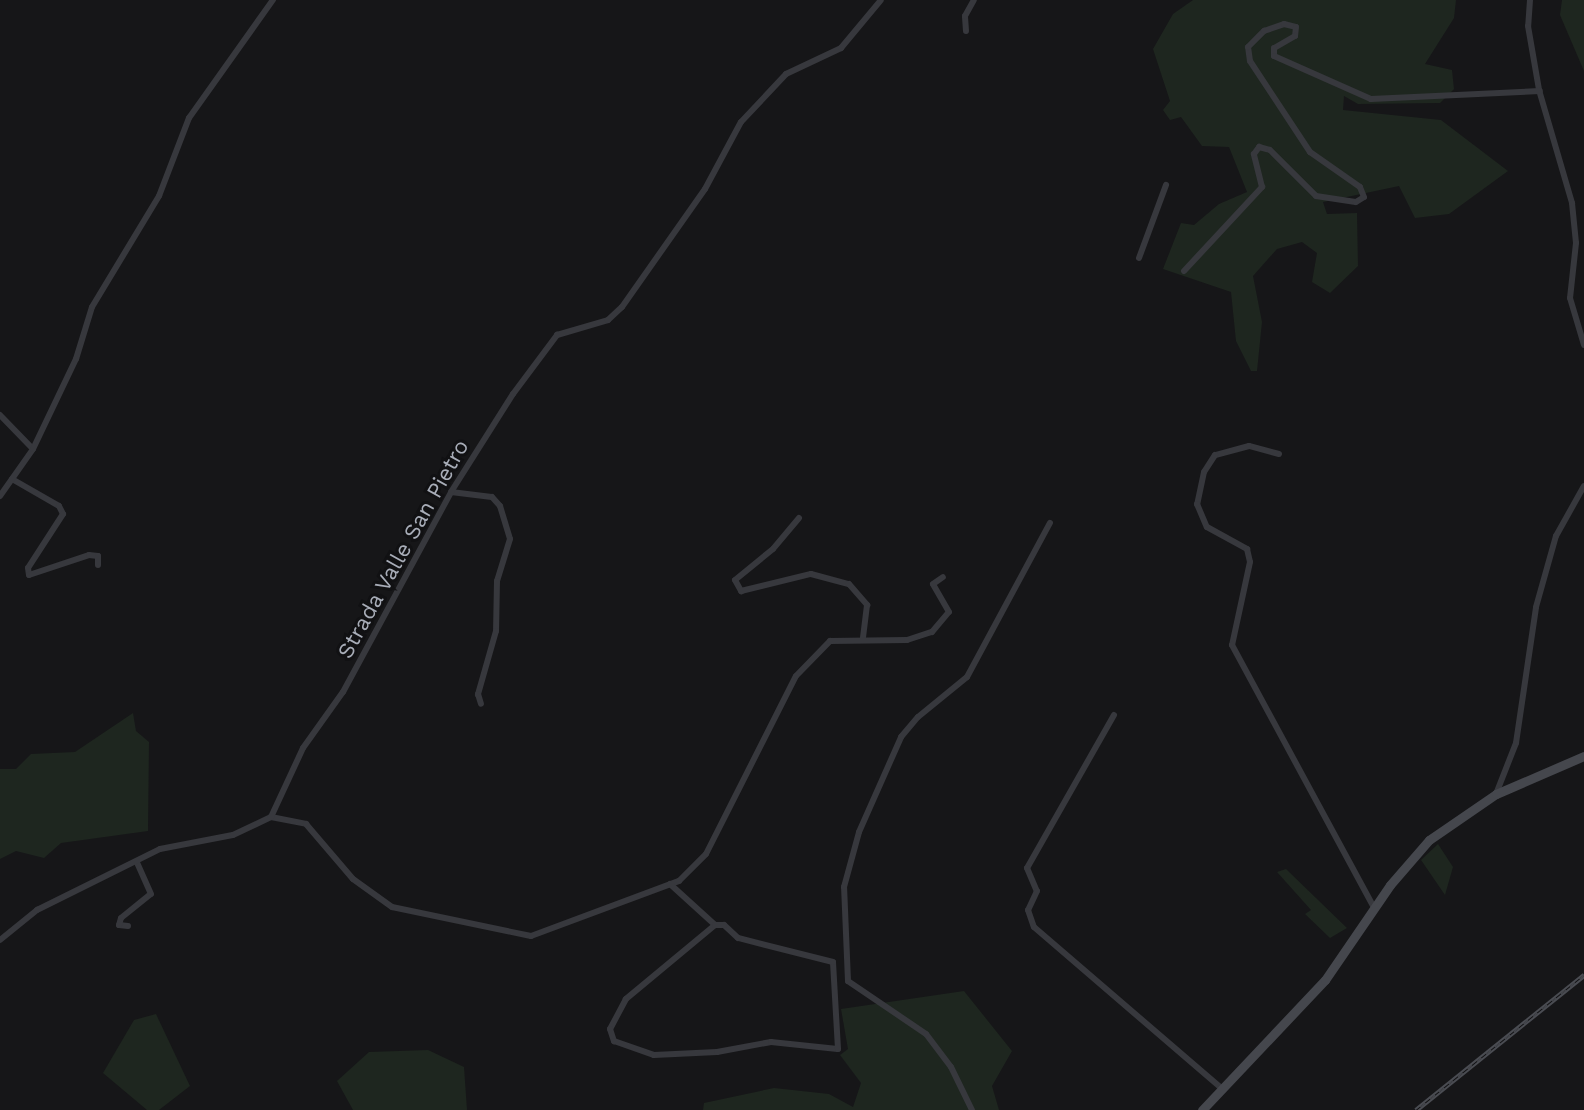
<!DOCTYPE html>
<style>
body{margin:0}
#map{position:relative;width:1584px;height:1110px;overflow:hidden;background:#161618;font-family:"Work Sans",sans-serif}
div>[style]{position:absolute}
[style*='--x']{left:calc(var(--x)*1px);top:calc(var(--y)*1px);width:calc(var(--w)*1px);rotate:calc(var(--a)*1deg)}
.green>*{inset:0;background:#1e261f}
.street>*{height:6px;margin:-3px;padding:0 3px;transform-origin:3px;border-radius:3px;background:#37383d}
.secondary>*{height:9px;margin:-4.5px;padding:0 4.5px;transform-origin:4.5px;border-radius:4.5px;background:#45474d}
.rail>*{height:5px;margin-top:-2.5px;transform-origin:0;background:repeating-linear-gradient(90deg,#111113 0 6px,#4a4c52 0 12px);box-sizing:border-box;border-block:2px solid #4a4c52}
span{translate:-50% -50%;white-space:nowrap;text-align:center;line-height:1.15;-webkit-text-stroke:6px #111113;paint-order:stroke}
.street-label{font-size:22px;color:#a8adb8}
</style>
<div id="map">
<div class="green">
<i style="clip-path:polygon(1193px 0,1456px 0,1454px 18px,1425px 64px,1452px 70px,1454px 89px,1440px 103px,1358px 104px,1344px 96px,1343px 110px,1441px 120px,1508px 171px,1449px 214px,1415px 218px,1399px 186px,1323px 202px,1327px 214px,1357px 213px,1358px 266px,1330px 293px,1312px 282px,1317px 253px,1302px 242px,1277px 249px,1253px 276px,1262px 322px,1257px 371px,1251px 371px,1236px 341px,1231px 292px,1163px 269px,1181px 223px,1194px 225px,1219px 204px,1247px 192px,1229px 147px,1202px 146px,1181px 117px,1170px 120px,1163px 110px,1170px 101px,1153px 49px,1173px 14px)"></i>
<i style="clip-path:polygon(1562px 0,1584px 0,1584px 71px,1560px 15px)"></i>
<i style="clip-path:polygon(133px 713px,136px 731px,149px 742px,148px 831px,61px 843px,44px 858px,16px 851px,0 859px,0 769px,16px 769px,31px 754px,75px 752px)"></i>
<i style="clip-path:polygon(1438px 844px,1453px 867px,1445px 895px,1421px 860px)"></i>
<i style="clip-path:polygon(1286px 869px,1347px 928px,1330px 938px,1305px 914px,1311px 910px,1277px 872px)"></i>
<i style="clip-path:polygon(964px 991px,1012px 1051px,992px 1086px,999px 1110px,703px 1110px,704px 1103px,774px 1088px,829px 1094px,853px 1107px,861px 1083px,840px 1055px,848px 1049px,841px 1009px)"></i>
<i style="clip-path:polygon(156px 1014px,190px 1086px,159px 1110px,147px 1110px,103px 1073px,134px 1020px)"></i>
<i style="clip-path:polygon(428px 1050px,464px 1067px,467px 1110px,353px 1110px,337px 1081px,369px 1052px)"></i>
</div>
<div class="street">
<i style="--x:1530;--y:0;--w:26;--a:94"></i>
<i style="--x:1528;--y:26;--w:65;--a:80.2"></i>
<i style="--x:1539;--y:90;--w:118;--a:73.7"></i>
<i style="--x:1572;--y:203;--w:40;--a:84.3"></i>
<i style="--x:1576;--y:243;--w:55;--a:96.2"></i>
<i style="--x:1570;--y:298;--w:49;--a:73.4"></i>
<i style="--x:966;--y:31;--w:15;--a:-94"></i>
<i style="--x:965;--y:16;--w:18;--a:-61"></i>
<i style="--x:1139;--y:258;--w:78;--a:-69.7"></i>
<i style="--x:1184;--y:271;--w:115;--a:-47.1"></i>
<i style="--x:1262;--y:187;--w:34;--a:-104"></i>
<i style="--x:1254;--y:154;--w:9;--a:-54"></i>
<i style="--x:1259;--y:147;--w:11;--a:15"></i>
<i style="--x:1270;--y:150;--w:65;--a:45"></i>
<i style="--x:1316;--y:196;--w:40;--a:8.5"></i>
<i style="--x:1356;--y:202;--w:9;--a:-32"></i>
<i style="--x:1364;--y:197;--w:11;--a:-112"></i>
<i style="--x:1360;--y:187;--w:61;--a:-145"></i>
<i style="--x:1310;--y:152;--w:109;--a:-123.4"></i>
<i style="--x:1250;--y:61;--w:14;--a:-98"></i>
<i style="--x:1248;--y:47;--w:23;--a:-45"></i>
<i style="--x:1264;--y:31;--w:21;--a:-19"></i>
<i style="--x:1284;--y:24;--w:12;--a:14"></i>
<i style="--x:1296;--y:27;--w:9;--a:96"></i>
<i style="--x:1295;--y:36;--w:24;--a:150"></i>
<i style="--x:1274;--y:48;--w:8;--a:90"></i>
<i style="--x:1274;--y:56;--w:106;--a:23.9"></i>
<i style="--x:1371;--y:99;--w:169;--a:-2.7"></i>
<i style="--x:0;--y:415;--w:47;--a:45.9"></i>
<i style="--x:1279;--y:454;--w:31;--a:-165"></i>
<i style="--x:1249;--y:446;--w:35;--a:165"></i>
<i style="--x:1215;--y:455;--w:20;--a:123"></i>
<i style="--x:1204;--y:472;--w:33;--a:102"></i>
<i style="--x:1197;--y:504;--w:25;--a:67"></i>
<i style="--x:1207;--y:527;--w:46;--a:28.8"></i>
<i style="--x:1247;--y:549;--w:13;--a:77"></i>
<i style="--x:1250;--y:562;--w:85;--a:102.2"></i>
<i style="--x:1232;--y:645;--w:299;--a:61.6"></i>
<i style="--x:12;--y:479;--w:54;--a:29.9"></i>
<i style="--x:59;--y:506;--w:9;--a:63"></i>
<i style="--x:63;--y:514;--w:64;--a:122.9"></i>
<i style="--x:28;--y:568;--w:7;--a:82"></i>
<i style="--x:29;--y:575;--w:63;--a:-18.4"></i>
<i style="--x:89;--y:555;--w:9;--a:6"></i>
<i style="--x:98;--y:556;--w:9;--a:90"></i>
<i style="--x:451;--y:492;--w:41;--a:7"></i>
<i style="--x:492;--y:497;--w:12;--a:48"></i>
<i style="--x:500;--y:506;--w:34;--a:73"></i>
<i style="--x:510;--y:539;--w:44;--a:107.2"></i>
<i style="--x:497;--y:581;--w:50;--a:91.1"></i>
<i style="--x:496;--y:631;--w:66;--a:105.9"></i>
<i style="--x:478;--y:694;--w:10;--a:73"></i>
<i style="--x:0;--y:496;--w:57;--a:-54.9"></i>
<i style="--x:33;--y:449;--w:100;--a:-64.5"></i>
<i style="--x:76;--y:359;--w:54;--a:-72.9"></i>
<i style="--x:92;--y:307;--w:130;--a:-58.9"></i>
<i style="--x:159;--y:196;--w:84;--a:-69"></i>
<i style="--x:189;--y:118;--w:145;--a:-54.6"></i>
<i style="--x:799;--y:518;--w:40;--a:130"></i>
<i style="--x:773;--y:549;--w:49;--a:140.8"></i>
<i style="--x:735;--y:580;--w:13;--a:61"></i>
<i style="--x:741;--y:591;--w:72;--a:-13.7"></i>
<i style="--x:811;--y:574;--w:39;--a:15"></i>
<i style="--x:849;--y:584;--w:28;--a:49"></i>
<i style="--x:867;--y:605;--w:34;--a:97"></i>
<i style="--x:1114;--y:715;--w:176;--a:119.6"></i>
<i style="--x:1027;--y:868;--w:25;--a:67"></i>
<i style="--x:1037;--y:891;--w:21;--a:115"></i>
<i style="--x:1028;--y:910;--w:18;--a:71"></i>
<i style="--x:1034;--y:927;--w:247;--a:40.7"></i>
<i style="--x:1496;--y:794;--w:55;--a:-68.6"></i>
<i style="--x:1516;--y:743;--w:137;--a:-81.6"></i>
<i style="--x:1536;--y:607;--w:74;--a:-74.3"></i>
<i style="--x:1556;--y:536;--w:57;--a:-60.8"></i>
<i style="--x:271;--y:817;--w:36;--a:11"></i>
<i style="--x:306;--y:824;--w:72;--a:49.5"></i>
<i style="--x:353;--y:879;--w:48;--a:35.7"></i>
<i style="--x:392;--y:907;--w:142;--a:11.8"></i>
<i style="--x:531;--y:936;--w:158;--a:-20.4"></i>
<i style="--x:679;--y:881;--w:38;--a:-45"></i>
<i style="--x:706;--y:854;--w:199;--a:-63.2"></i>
<i style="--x:796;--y:676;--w:49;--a:-45.8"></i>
<i style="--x:830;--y:641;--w:77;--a:-0.7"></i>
<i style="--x:907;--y:640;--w:26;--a:-18"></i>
<i style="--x:932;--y:632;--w:26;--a:-50"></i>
<i style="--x:949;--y:612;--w:32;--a:-120"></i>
<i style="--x:933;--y:584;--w:12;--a:-35"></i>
<i style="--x:670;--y:884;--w:61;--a:42.3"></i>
<i style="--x:715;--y:925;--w:116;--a:140.3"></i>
<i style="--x:626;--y:999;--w:34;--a:118"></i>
<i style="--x:610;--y:1029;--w:13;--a:72"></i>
<i style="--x:614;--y:1041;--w:42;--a:19.3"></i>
<i style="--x:654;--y:1055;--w:63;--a:-2.7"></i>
<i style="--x:717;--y:1052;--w:55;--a:-10.5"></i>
<i style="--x:771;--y:1042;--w:67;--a:6"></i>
<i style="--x:838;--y:1049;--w:87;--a:-93.3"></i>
<i style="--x:833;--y:962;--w:98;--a:-165.8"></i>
<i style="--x:738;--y:938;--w:19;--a:-137"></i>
<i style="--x:724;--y:925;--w:9;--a:180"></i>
<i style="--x:128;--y:926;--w:9;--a:-174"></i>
<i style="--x:119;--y:925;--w:7;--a:-74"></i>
<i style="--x:121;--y:918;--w:38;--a:-39"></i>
<i style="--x:151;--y:894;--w:35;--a:-114"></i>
<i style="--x:0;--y:940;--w:48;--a:-39"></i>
<i style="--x:37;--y:910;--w:137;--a:-26.4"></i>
<i style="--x:160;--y:849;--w:74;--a:-10.9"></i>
<i style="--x:233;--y:835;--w:42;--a:-25.3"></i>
<i style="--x:271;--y:817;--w:76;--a:-65.1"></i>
<i style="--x:303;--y:748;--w:69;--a:-54.5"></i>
<i style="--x:343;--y:692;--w:227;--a:-61.6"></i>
<i style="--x:451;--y:492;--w:116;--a:-57.7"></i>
<i style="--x:513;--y:394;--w:74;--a:-53.3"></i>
<i style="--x:557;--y:335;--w:53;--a:-16.4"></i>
<i style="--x:608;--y:320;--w:19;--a:-43"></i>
<i style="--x:622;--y:307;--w:144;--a:-54.9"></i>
<i style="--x:705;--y:189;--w:76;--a:-61.8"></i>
<i style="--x:741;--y:122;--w:66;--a:-46.8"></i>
<i style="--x:786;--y:74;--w:61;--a:-25.3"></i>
<i style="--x:841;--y:48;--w:62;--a:-50.2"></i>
<i style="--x:972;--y:1110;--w:48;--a:-116"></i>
<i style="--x:951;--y:1067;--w:41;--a:-127.1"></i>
<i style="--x:926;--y:1034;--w:94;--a:-145.8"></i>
<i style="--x:848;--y:981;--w:94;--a:-92.4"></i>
<i style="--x:844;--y:887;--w:57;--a:-74.7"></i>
<i style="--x:859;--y:832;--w:104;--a:-66.1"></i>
<i style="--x:901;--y:737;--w:26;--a:-50"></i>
<i style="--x:918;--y:717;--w:63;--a:-39.2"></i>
<i style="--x:967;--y:677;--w:175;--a:-61.7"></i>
</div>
<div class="secondary">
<i style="--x:1202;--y:1110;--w:179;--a:-46.6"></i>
<i style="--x:1325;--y:980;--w:115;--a:-55.6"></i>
<i style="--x:1390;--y:885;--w:60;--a:-49.1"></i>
<i style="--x:1429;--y:840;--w:81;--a:-34.5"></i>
<i style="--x:1496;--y:794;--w:96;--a:-23.4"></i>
</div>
<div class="rail">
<i style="--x:1416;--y:1110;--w:216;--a:-38.8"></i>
</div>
<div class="street-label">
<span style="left:403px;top:549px;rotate:-61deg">Strada Valle San Pietro</span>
</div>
</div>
